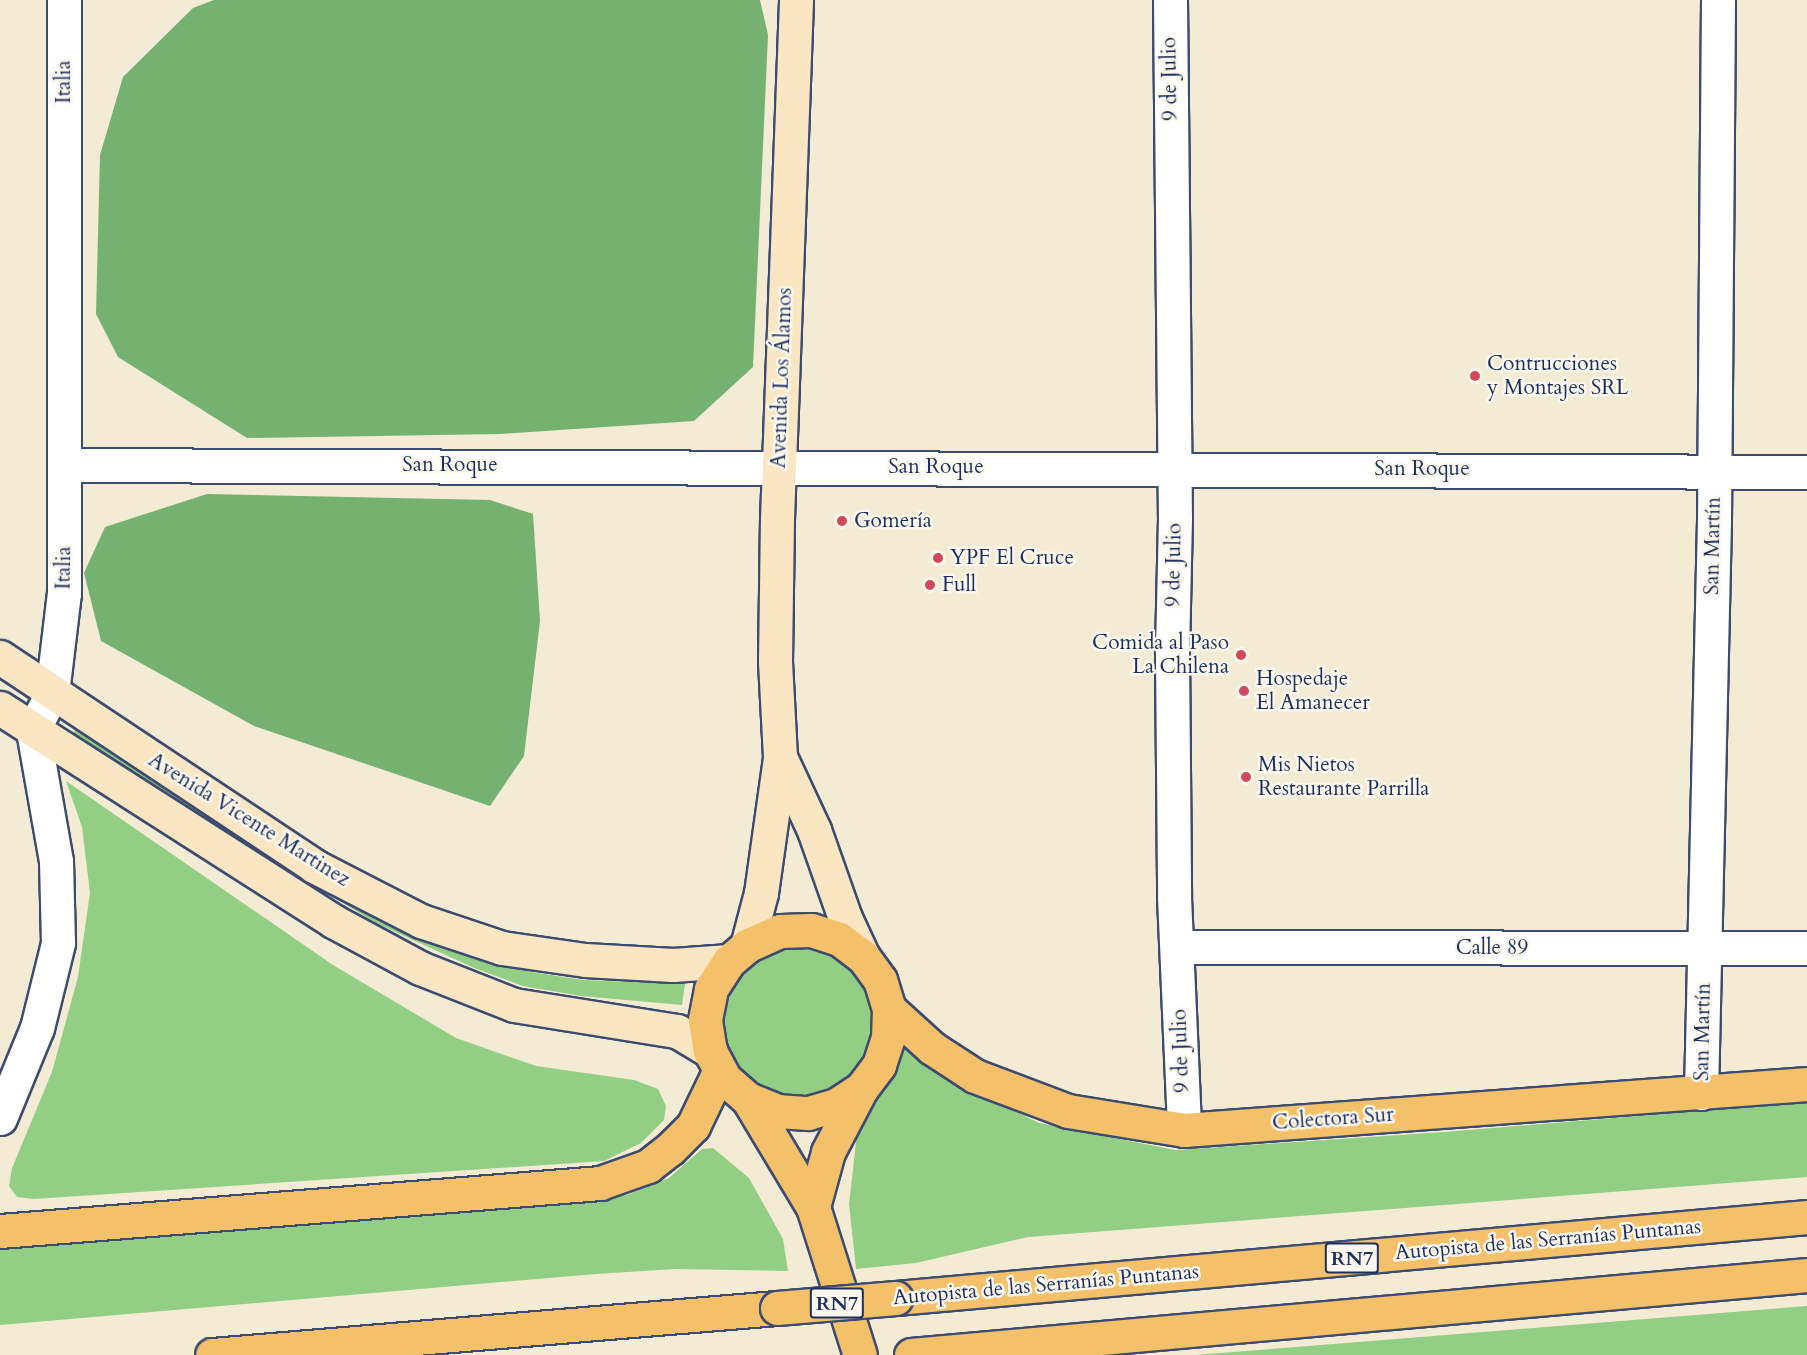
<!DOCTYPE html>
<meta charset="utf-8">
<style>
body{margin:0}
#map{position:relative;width:1807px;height:1355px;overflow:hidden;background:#f4ebd4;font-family:Cardo,serif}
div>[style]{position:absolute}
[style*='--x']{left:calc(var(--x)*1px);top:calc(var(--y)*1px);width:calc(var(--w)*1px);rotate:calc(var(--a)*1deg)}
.green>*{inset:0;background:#92ce83}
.round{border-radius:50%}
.forest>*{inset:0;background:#75b171}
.roads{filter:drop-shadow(2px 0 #3c4b70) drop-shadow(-2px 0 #3c4b70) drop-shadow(0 2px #3c4b70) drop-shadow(0 -2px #3c4b70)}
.street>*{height:33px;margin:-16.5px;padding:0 16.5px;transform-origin:16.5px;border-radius:16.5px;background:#fff}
.secondary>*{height:33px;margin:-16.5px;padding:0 16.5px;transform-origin:16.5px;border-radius:16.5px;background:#fbe6c3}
.primary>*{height:33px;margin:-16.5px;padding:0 16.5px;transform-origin:16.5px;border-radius:16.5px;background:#f4c16a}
.highway>*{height:33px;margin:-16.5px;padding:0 16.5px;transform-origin:16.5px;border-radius:16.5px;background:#f4c16a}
.bridges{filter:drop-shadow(2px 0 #3c4b70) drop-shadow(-2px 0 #3c4b70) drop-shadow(0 2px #3c4b70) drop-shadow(0 -2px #3c4b70)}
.highway-bridge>*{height:33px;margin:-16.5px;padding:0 16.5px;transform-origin:16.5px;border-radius:16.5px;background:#f4c16a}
.dots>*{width:16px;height:16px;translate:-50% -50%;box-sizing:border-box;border:3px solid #fbf7ec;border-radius:50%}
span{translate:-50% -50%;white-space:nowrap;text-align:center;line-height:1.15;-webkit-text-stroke:5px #fbf7ec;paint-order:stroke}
.shield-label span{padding:2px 4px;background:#fbf7ec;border:2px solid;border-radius:4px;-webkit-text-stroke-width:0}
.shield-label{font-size:20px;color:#1b2f5e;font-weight:700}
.street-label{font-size:21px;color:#1b2f5e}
.poi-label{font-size:21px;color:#1b2f5e}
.left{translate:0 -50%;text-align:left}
.right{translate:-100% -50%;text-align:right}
</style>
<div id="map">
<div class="green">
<i style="clip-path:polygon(77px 728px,475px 956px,531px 972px,583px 980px,685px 984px,682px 1005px,581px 996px,523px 986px,472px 967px,376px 923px,70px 738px)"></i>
<i style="clip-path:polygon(66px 781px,333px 965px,456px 1038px,536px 1066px,634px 1080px,658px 1089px,666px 1106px,664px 1120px,641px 1143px,604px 1161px,34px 1199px,17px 1197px,9px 1186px,12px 1168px,52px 1072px,78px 977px,90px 893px,82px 827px)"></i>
<i class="round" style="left:725px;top:949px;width:148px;height:148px"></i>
<i style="clip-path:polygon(904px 1042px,955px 1082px,1039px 1123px,1175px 1150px,1444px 1132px,1807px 1102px,1807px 1177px,1028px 1237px,916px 1263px,856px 1269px,849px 1204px,857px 1134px,870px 1097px)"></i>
<i style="clip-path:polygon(713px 1148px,749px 1178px,783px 1239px,788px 1271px,675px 1269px,596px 1274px,0 1325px,0 1245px,142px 1231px,483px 1210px,627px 1195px,669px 1178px,702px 1149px)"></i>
<i style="clip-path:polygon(1807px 1306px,1807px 1355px,1195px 1355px,1359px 1342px)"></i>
</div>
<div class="forest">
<i style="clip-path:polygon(214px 0,760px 0,768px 35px,753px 367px,694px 421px,500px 434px,247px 438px,118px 357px,96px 314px,100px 155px,123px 77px,193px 8px)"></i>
<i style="clip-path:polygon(207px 494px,490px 500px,533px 514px,540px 621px,524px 756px,490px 806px,254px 726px,101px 641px,84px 573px,105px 527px)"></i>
</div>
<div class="roads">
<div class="street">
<i style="--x:1170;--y:0;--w:518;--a:89.45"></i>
<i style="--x:1175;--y:518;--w:135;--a:91.3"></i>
<i style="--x:1172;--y:653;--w:244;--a:89.5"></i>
<i style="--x:1174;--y:897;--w:233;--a:87.5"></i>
<i style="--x:65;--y:465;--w:1742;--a:0.23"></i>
<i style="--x:1177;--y:947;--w:630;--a:0.09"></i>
<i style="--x:1701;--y:1093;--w:572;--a:-88.7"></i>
<i style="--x:1714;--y:521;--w:521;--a:-89.56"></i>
<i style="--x:0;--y:1118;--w:97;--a:-67.7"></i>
<i style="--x:37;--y:1028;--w:88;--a:-76.1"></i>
<i style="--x:58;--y:943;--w:82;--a:-91.4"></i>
<i style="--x:56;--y:861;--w:133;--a:-100"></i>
<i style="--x:33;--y:730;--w:42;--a:-62.8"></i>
<i style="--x:52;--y:693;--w:101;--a:-83.2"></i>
<i style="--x:64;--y:593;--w:593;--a:-90"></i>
</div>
<div class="secondary">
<i style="--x:0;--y:657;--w:377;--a:33.6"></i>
<i style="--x:314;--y:866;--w:120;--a:27.2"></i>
<i style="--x:421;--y:921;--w:85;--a:18.4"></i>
<i style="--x:502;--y:948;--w:84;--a:8.2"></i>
<i style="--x:585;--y:960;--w:88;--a:3.3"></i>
<i style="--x:673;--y:965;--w:56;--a:-4.1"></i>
<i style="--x:0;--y:708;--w:395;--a:32.6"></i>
<i style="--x:333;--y:921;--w:99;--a:28.4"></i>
<i style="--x:420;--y:968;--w:101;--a:21.5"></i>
<i style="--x:514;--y:1005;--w:165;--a:9.1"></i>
<i style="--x:677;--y:1031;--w:39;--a:31"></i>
<i style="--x:780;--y:757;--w:81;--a:65"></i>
<i style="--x:814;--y:830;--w:93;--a:70.6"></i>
<i style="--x:845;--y:918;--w:43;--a:65.2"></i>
<i style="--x:747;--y:946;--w:55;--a:-75.2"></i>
<i style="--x:761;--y:893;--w:137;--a:-82"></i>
<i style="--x:780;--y:757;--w:96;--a:-93"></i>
<i style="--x:775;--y:661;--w:142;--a:-89.2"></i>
<i style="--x:777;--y:519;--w:519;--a:-87.9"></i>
</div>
<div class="primary">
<i style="--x:889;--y:1009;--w:58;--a:42.2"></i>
<i style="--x:932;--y:1048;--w:51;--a:33.1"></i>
<i style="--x:975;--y:1076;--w:99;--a:20.6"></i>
<i style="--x:1068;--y:1111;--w:118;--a:9.3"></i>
<i style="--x:1184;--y:1130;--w:625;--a:-4.22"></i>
<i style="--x:748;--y:1099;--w:31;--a:22"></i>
<i style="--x:777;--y:1111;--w:31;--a:4"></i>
<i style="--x:808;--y:1113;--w:29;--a:-16"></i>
<i style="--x:836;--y:1105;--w:30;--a:-33"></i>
<i style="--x:861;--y:1089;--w:30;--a:-53"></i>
<i style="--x:879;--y:1065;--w:28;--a:-72"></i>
<i style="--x:888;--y:1038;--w:29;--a:-88"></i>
<i style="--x:889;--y:1009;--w:30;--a:-107"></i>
<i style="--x:880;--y:980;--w:29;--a:-126"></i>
<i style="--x:863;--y:957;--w:30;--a:-143"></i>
<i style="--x:839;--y:939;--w:29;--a:-162"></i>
<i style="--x:811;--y:930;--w:31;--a:178"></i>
<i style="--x:780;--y:931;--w:36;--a:156"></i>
<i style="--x:747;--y:946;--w:23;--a:140"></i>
<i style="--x:729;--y:961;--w:33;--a:123"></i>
<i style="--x:711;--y:989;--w:32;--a:101"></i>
<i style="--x:705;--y:1020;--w:31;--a:81"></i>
<i style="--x:710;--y:1051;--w:32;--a:62"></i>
<i style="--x:725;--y:1079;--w:30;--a:41"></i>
<i style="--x:748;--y:1099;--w:126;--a:59"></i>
<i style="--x:813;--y:1207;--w:155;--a:72.4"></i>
<i style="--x:813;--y:1207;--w:57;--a:-74.7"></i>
<i style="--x:828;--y:1152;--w:71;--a:-62.4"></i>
</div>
<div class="highway">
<i style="--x:0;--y:1231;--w:602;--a:-4.57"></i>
<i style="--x:600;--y:1183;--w:51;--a:-19.5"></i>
<i style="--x:648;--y:1166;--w:28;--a:-38"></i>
<i style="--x:670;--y:1149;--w:33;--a:-45"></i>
<i style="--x:693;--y:1126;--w:62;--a:-64.3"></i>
<i style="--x:896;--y:1298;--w:915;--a:-5.08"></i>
<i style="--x:212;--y:1355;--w:567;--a:-4.76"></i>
<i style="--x:911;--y:1355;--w:900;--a:-5.1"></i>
</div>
</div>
<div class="bridges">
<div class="highway-bridge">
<i style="--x:777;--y:1308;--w:119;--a:-4.8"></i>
</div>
</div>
<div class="dots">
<i style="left:1475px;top:376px;background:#d1495b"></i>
<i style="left:842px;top:521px;background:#d1495b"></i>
<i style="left:938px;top:558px;background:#d1495b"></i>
<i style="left:930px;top:585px;background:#d1495b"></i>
<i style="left:1241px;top:655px;background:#d1495b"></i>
<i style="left:1244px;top:691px;background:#d1495b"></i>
<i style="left:1246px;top:777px;background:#d1495b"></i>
</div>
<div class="shield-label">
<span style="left:1352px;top:1258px">RN7</span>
<span style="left:837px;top:1303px">RN7</span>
</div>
<div class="street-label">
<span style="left:1170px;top:79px;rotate:-91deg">9 de Julio</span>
<span style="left:64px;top:82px;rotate:-90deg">Italia</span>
<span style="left:782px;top:378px;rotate:-88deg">Avenida Los Álamos</span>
<span style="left:450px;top:465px">San Roque</span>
<span style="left:936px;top:467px">San Roque</span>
<span style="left:1422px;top:469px">San Roque</span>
<span style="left:1713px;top:546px;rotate:-89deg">San Martín</span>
<span style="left:1174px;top:565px;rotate:-89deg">9 de Julio</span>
<span style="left:64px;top:568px;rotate:-89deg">Italia</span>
<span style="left:249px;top:820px;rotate:32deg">Avenida Vicente Martinez</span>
<span style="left:1492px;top:948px">Calle 89</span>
<span style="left:1703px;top:1032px;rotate:-89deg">San Martín</span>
<span style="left:1181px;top:1051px;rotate:-92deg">9 de Julio</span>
<span style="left:1333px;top:1119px;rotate:-4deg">Colectora Sur</span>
<span style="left:1548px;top:1240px;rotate:-5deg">Autopista de las Serranías Puntanas</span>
<span style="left:1046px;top:1285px;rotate:-5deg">Autopista de las Serranías Puntanas</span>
</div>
<div class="poi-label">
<span class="left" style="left:1487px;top:376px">Contrucciones<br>y Montajes SRL</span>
<span class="left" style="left:854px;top:521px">Gomería</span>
<span class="left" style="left:950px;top:558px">YPF El Cruce</span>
<span class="left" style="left:942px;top:585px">Full</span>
<span class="right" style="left:1229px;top:655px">Comida al Paso<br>La Chilena</span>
<span class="left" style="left:1256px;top:691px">Hospedaje<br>El Amanecer</span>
<span class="left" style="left:1258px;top:777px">Mis Nietos<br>Restaurante Parrilla</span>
</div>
</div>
